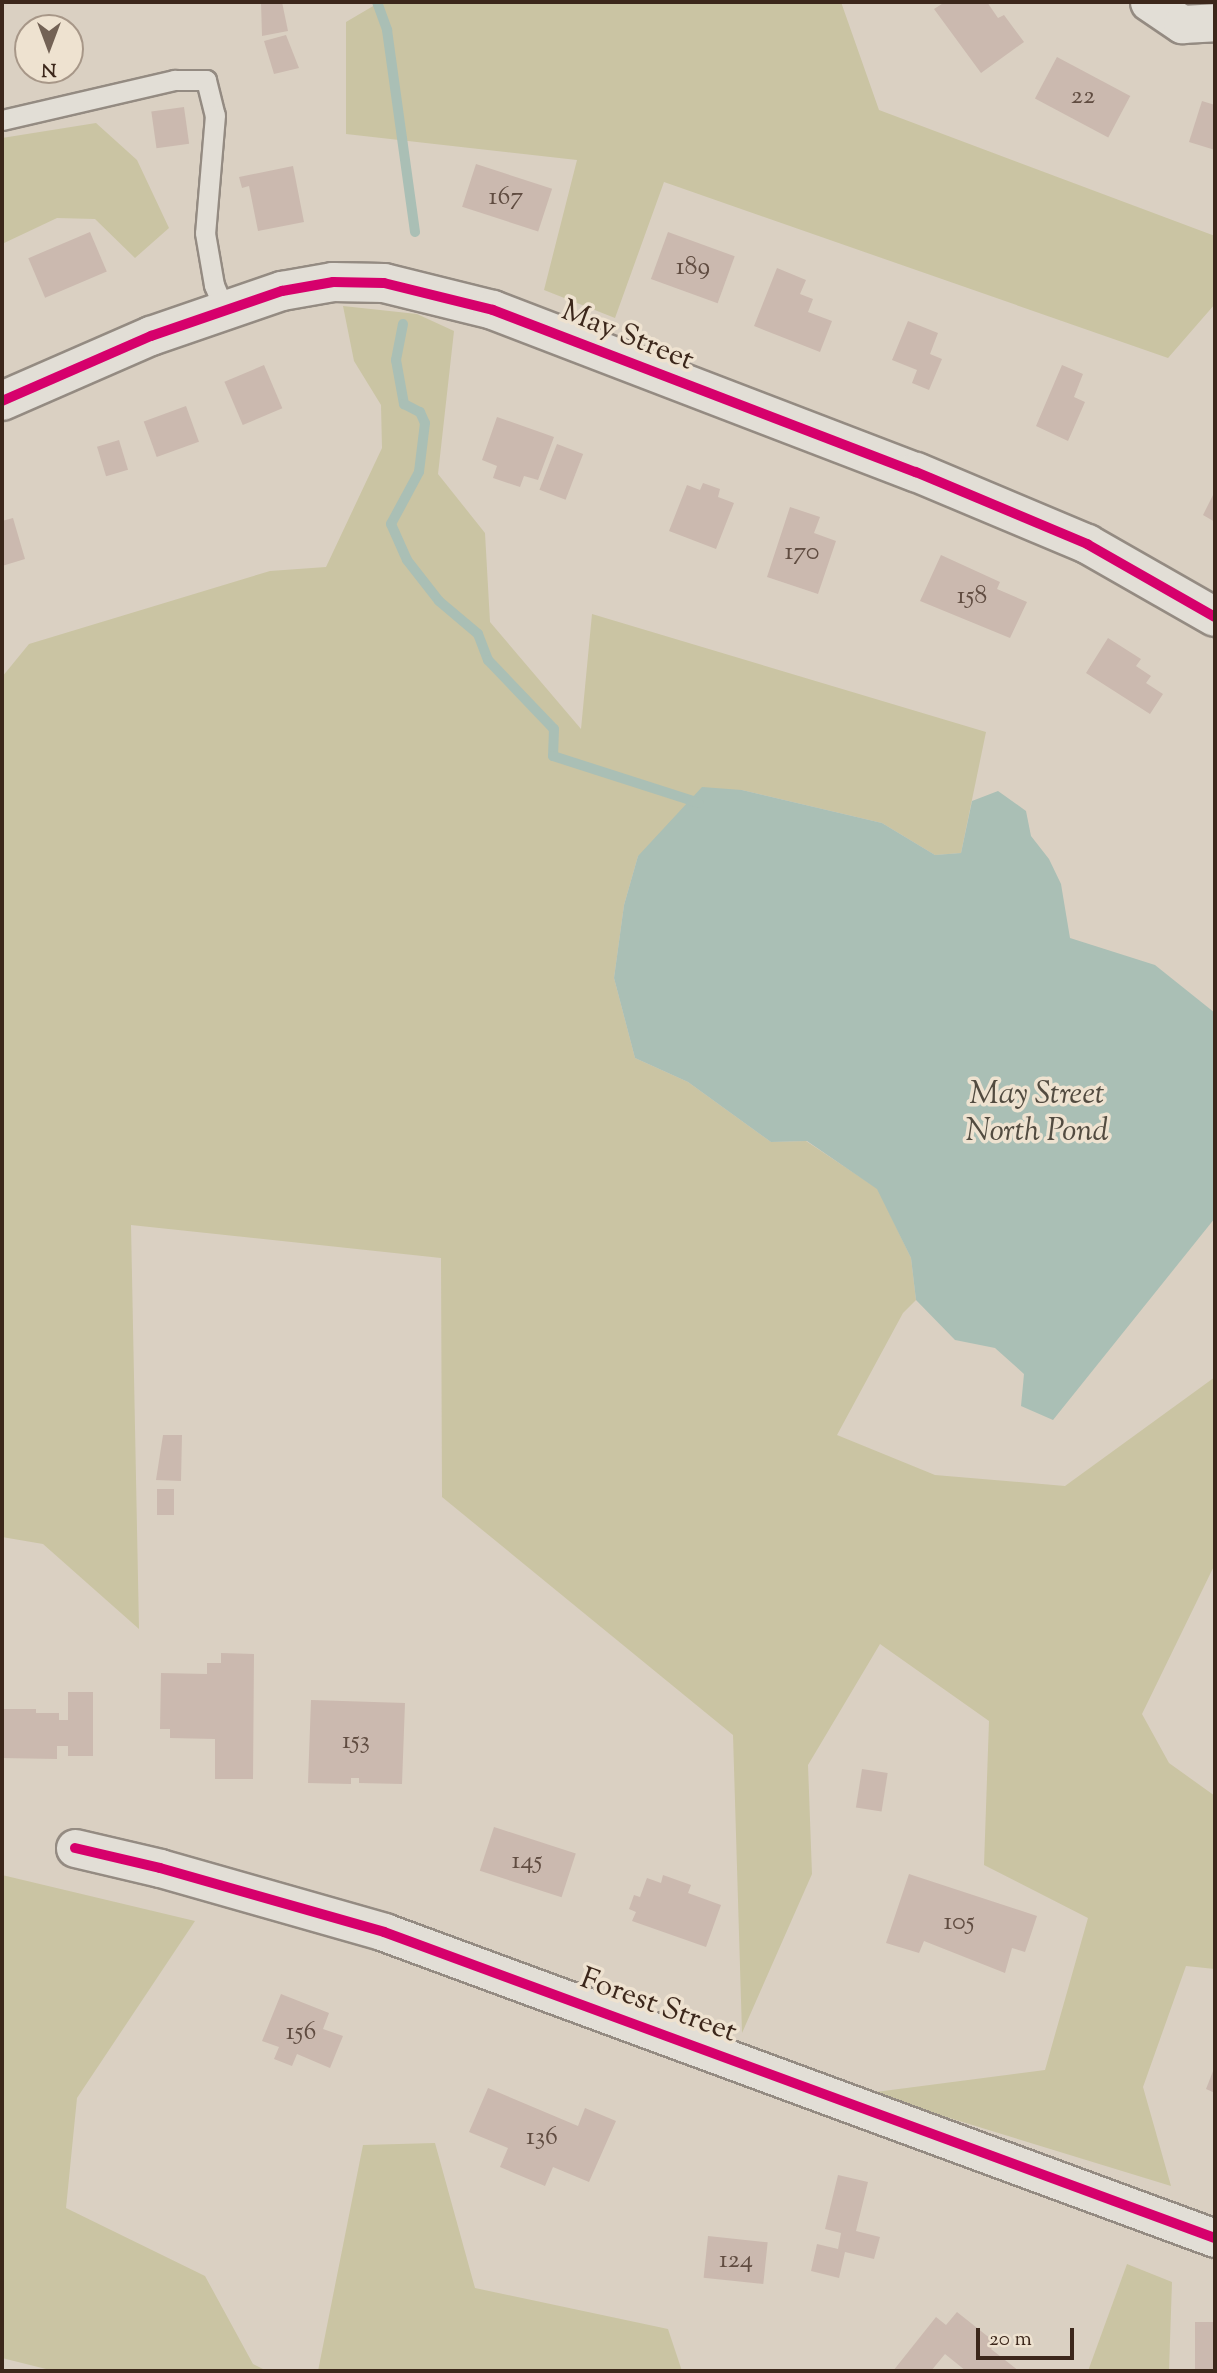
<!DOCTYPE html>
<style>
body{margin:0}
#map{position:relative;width:1217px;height:2373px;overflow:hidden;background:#dad0c2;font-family:"Sorts Mill Goudy",serif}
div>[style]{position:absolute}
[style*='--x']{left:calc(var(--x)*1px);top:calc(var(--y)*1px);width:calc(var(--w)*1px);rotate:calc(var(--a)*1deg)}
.green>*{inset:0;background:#cac4a3}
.water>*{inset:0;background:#aabfb5}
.stream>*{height:10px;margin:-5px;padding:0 5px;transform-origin:5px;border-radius:5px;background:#aabfb5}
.building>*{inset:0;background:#cbb9af;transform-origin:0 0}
.roads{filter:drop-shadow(2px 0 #948b82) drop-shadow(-2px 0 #948b82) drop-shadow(0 2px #948b82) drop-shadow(0 -2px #948b82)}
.service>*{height:19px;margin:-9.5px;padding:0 9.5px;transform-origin:9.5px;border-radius:9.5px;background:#e2ded6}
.minor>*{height:37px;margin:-18.5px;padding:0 18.5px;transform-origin:18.5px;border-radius:18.5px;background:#e2ded6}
.tertiary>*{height:38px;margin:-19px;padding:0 19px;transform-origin:19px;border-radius:19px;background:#e2ded6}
.cycleway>*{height:10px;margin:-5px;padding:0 5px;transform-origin:5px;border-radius:5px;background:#d6006c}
span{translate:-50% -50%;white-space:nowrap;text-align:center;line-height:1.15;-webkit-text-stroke:7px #eee2d0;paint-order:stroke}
.number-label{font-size:26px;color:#604c41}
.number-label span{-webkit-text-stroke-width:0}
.street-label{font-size:30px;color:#3c271b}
.water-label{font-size:32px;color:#524b40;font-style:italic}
.frame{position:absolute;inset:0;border:4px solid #3c271b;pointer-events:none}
.north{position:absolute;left:14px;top:14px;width:70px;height:70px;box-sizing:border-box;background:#eee2d0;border:2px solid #a79788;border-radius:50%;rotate:180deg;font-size:19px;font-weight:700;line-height:28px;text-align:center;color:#3c271b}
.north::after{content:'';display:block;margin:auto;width:24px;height:32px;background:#736255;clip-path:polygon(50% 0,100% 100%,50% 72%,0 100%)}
.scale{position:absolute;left:976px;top:2328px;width:98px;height:32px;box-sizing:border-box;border:4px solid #3c271b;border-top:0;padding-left:9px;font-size:21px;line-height:24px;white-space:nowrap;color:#3c271b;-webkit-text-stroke:5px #eee2d0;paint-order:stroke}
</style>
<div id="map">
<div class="green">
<i style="clip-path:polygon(380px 2px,841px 2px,879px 110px,1215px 236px,1215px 304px,1168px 358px,664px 182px,615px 318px,544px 290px,577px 160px,346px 134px,346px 22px)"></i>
<i style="clip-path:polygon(96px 123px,137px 160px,169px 228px,135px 258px,95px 219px,57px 218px,2px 244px,2px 138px)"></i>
<i style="clip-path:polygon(343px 306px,417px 314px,454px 331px,438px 474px,485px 533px,490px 622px,581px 729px,592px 614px,986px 732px,961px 853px,935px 855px,882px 823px,742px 790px,638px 856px,624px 905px,614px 978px,635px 1058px,688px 1082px,771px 1142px,806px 1141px,878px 1189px,911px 1258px,916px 1300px,903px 1313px,837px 1435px,935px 1475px,1065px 1486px,1215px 1377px,1215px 1564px,1142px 1714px,1169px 1763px,1215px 1796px,1215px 1969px,1186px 1966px,1143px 2087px,1171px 2186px,868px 2093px,1045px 2070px,1088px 1918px,984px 1865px,989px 1721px,880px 1644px,808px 1765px,812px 1874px,742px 2033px,733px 1735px,442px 1497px,441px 1258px,131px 1225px,139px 1629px,43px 1544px,2px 1537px,2px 677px,29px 644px,270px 571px,326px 567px,382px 448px,381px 405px,354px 361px)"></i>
<i style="clip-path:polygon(2px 1875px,195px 1921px,77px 2098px,66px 2208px,205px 2276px,253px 2364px,267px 2371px,54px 2371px,2px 2358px)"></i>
<i style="clip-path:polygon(435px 2143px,475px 2288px,668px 2329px,682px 2371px,318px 2371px,363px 2145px)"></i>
<i style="clip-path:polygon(1127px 2264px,1172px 2282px,1169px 2371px,1088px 2371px)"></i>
</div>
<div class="water">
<i style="clip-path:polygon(702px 787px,742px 790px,882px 823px,935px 855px,961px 853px,972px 801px,998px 791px,1026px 811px,1031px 836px,1049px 859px,1061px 884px,1070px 938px,1155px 965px,1215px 1013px,1215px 1218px,1053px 1420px,1021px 1406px,1024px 1374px,995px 1348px,955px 1340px,916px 1300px,911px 1258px,877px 1189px,807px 1141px,771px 1142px,688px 1082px,635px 1058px,614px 978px,624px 905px,638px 856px)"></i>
</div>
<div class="stream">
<i style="--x:377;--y:2;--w:30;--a:70"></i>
<i style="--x:387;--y:30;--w:204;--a:82.1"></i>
<i style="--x:403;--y:324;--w:37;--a:101"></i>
<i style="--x:396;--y:360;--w:45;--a:79.7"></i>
<i style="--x:404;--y:404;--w:18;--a:27"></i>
<i style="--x:420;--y:412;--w:12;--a:66"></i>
<i style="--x:425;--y:423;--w:49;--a:97"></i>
<i style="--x:419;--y:472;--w:59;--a:118.3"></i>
<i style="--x:391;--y:524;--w:39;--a:66"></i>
<i style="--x:407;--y:560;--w:52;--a:52"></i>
<i style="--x:439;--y:601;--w:51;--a:40.2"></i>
<i style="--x:478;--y:634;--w:28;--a:69"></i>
<i style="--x:488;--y:660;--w:95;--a:46.3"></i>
<i style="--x:554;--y:729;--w:27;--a:92"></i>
<i style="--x:553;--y:756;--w:153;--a:17.8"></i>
</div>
<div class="building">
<i style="clip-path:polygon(261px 2px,282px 2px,288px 31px,262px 36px)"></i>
<i style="clip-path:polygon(945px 2px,987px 2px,998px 18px,1004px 15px,1024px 42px,981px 73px,934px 9px)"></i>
<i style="clip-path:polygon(286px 35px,299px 68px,274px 74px,264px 41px)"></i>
<i style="left:1057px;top:57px;width:83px;height:47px;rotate:28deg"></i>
<i style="clip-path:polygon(1202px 101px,1215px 105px,1215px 150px,1189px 142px)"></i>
<i style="left:184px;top:107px;width:37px;height:33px;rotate:82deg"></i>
<i style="left:476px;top:164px;width:80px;height:45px;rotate:18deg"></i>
<i style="clip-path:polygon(293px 166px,304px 222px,258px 231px,249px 186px,242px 188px,239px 177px)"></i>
<i style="left:90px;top:232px;width:43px;height:67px;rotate:67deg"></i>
<i style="left:668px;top:232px;width:71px;height:50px;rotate:20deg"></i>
<i style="clip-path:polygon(777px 268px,806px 280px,800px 294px,813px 299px,808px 312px,832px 321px,820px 352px,754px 326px)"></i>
<i style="clip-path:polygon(908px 321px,938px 333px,930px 354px,942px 359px,929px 390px,912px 383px,917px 370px,892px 360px)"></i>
<i style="left:264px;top:365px;width:47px;height:43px;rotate:67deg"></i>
<i style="clip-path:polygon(1062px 365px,1083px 374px,1074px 397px,1085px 402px,1068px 441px,1036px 426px)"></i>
<i style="left:186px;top:406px;width:38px;height:45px;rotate:70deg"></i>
<i style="clip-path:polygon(497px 417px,554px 437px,538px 480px,524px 476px,520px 487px,493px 478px,497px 466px,482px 460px)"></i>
<i style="left:119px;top:440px;width:31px;height:23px;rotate:73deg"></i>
<i style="left:557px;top:444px;width:28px;height:49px;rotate:21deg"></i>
<i style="clip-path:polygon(703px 483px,720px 489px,718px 497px,734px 503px,716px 549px,669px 531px,687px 485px,700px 490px)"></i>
<i style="clip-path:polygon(1215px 491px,1215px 522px,1203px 515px)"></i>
<i style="clip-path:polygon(790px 507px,820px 517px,814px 533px,836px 541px,818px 594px,767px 577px)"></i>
<i style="clip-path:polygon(13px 518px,25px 559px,2px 566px,2px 521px)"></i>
<i style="clip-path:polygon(941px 555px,1000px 582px,997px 589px,1027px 602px,1010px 638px,920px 601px)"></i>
<i style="clip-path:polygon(1108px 638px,1141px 659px,1136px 666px,1151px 676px,1146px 683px,1163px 694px,1150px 714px,1086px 673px)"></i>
<i style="clip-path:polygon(163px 1435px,182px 1435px,181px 1481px,156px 1480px)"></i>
<i style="left:157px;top:1489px;width:17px;height:26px"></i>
<i style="clip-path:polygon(221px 1653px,254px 1654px,253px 1779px,215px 1779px,215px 1739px,170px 1738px,170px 1729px,160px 1729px,161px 1673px,207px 1674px,207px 1663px,221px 1663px)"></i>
<i style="clip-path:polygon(68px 1692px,93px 1692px,93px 1756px,68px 1756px,68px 1746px,57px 1746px,57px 1759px,2px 1758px,2px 1709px,36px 1709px,36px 1713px,59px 1713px,59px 1720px,68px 1720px)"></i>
<i style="clip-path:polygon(311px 1700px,405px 1703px,402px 1784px,359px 1783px,359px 1778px,351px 1778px,351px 1784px,308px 1783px)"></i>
<i style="left:862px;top:1769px;width:26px;height:39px;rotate:9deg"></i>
<i style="left:494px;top:1827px;width:86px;height:46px;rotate:18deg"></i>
<i style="clip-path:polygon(909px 1874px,1037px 1916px,1025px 1952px,1012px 1948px,1005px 1973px,924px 1941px,919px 1953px,886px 1943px)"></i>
<i style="clip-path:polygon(663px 1875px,691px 1885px,688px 1893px,721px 1905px,706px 1947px,632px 1921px,636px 1912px,629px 1909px,634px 1895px,640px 1897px,647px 1878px,661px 1883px)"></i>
<i style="clip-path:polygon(281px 1994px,329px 2013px,323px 2029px,343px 2036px,330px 2068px,297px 2054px,292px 2066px,274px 2059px,279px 2047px,262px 2041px)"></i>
<i style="clip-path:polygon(1215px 2066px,1215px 2093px,1206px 2089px)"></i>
<i style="clip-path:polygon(488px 2088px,578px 2126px,585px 2108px,616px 2121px,589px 2182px,553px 2167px,545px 2186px,500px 2167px,508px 2148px,469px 2132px)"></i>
<i style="clip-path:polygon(838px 2175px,868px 2182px,856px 2231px,880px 2237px,874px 2259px,845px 2252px,839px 2278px,811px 2271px,817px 2244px,838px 2249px,841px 2233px,825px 2229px)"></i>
<i style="left:708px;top:2236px;width:60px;height:42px;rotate:6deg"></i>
<i style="clip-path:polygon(957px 2312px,996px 2343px,991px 2349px,1019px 2371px,966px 2371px,945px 2354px,931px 2371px,893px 2371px,936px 2317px,946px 2325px)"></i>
<i style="left:1195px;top:2322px;width:20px;height:49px"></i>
</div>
<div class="roads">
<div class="service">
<i style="--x:2;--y:120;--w:177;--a:-13.1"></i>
<i style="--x:174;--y:80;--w:32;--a:0"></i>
<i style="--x:206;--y:80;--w:36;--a:76"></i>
<i style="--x:215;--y:115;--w:118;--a:94.8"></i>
<i style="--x:205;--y:233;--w:53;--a:80.2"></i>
<i style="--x:214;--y:285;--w:26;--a:67"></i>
</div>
<div class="minor">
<i style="--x:1149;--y:2;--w:40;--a:34"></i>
<i style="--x:1182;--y:24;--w:33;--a:-3"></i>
<i style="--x:75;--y:1848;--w:87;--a:13.2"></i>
<i style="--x:160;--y:1868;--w:233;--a:15.9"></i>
<i style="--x:384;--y:1932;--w:886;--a:20.22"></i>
</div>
<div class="tertiary">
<i style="--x:2;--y:401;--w:163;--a:-23.6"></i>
<i style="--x:151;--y:336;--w:139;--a:-19"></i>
<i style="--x:282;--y:291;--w:52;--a:-10"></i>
<i style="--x:333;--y:282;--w:51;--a:1.1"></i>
<i style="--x:384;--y:283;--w:112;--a:13.9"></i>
<i style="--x:493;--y:310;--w:453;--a:21"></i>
<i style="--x:916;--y:472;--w:186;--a:22.8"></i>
<i style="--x:1087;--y:544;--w:147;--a:29.7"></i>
</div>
</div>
<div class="cycleway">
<i style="--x:2;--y:401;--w:163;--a:-23.6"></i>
<i style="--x:151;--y:336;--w:139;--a:-19"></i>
<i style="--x:282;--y:291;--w:52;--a:-10"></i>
<i style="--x:333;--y:282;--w:51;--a:1.1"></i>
<i style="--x:384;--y:283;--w:112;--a:13.9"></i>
<i style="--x:493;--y:310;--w:453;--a:21"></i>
<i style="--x:916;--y:472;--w:186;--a:22.8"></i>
<i style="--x:1087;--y:544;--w:147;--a:29.7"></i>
<i style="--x:75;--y:1848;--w:87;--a:13.2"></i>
<i style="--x:160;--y:1868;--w:233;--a:15.9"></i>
<i style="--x:384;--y:1932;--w:886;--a:20.22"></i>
</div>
<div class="number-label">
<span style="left:1083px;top:97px">22</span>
<span style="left:506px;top:198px">167</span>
<span style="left:693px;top:268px">189</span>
<span style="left:802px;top:553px">170</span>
<span style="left:972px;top:597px">158</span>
<span style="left:356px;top:1742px">153</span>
<span style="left:527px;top:1862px">145</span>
<span style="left:959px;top:1923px">105</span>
<span style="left:301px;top:2033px">156</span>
<span style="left:542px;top:2138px">136</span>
<span style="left:736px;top:2261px">124</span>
</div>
<div class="street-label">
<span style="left:627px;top:337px;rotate:22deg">May Street</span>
<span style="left:658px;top:2007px;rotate:20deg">Forest Street</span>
</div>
<div class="water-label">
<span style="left:1037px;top:1114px">May Street<br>North Pond</span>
</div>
<div class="frame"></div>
<div class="north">N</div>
<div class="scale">20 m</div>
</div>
